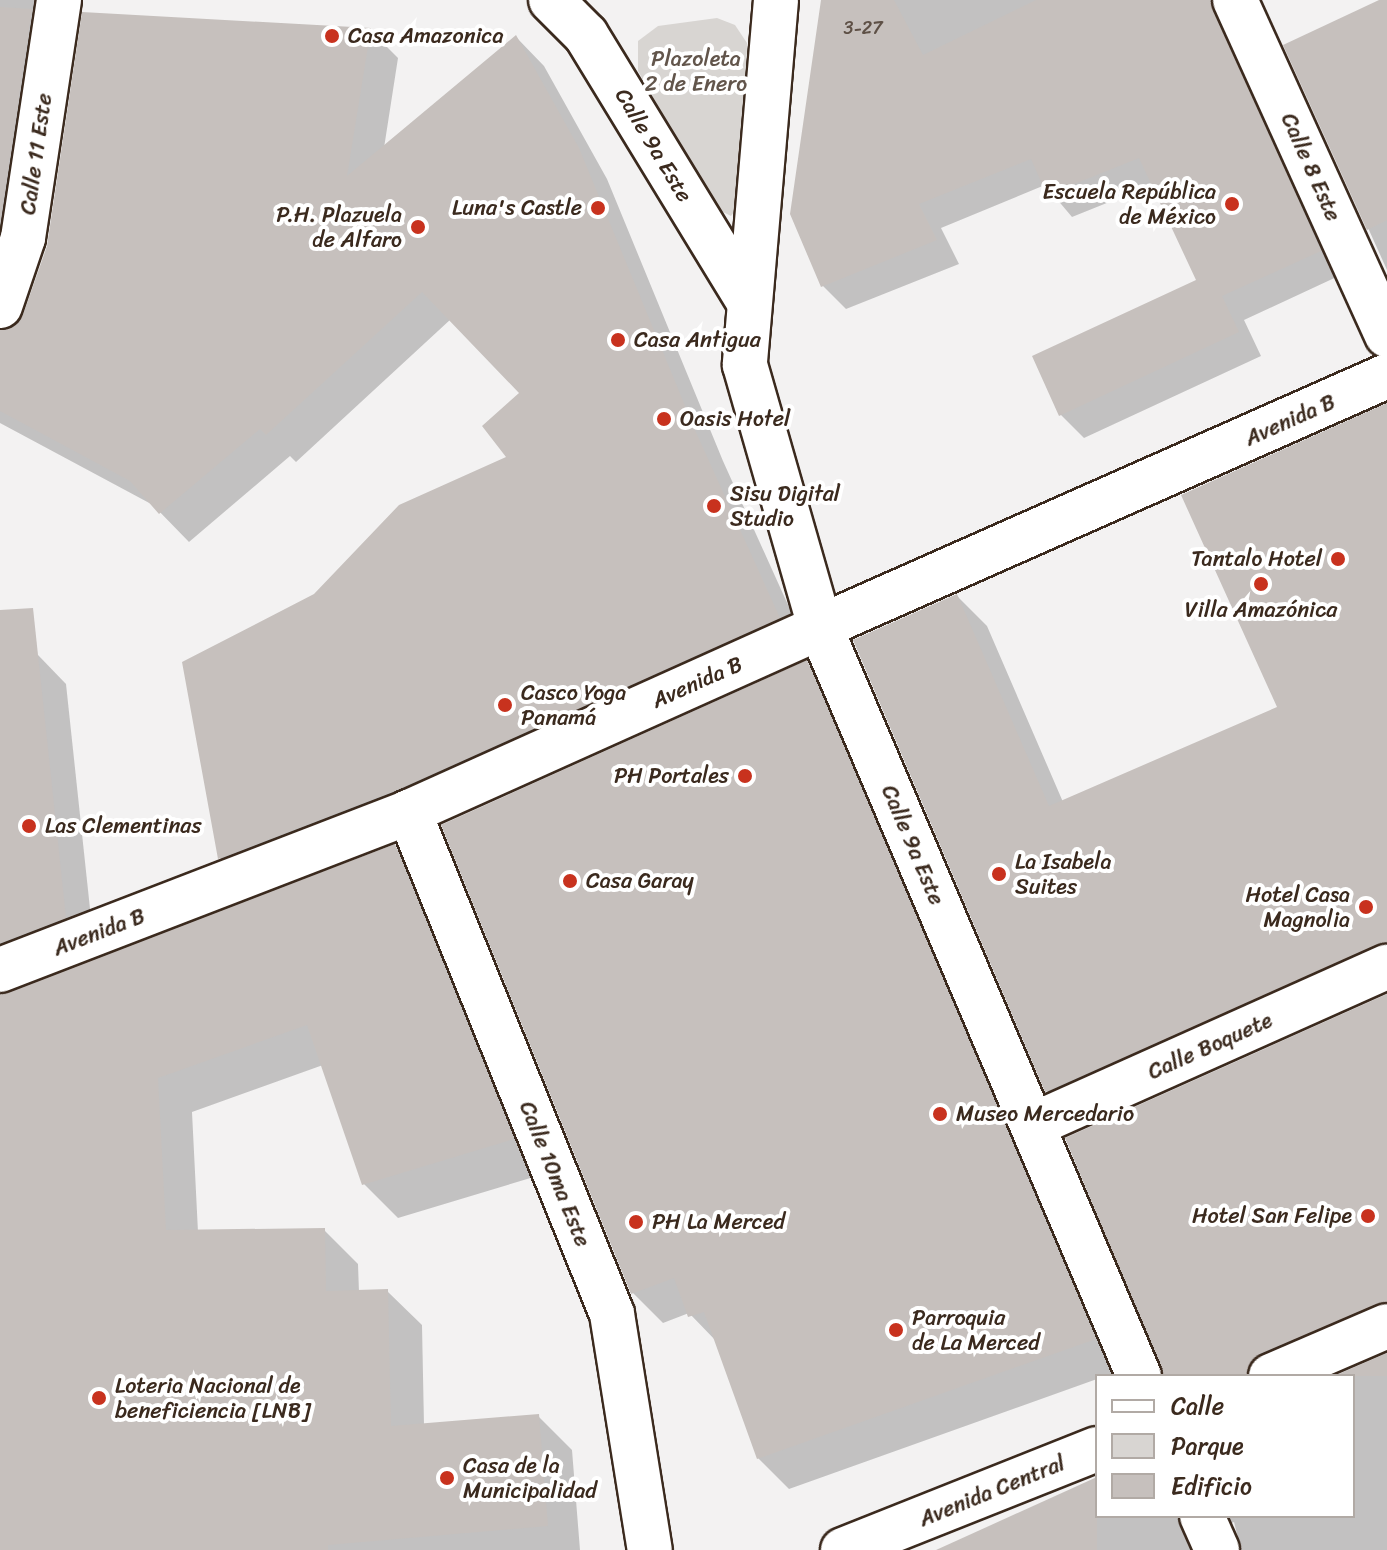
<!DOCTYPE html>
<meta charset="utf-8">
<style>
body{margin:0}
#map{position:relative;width:1387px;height:1550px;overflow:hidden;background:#f3f2f2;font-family:Sriracha,sans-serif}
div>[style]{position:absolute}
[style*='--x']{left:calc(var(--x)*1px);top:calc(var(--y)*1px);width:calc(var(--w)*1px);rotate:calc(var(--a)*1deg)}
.green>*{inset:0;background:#d8d5d2}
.shadow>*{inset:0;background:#0003}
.building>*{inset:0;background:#c6c0bd}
.roads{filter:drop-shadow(2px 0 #3b2a1e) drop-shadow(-2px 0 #3b2a1e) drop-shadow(0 2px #3b2a1e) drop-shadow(0 -2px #3b2a1e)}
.street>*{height:44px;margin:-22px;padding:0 22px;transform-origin:22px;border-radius:22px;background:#fff}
.secondary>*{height:44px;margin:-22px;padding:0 22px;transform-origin:22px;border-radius:22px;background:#fff}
.dots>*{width:22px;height:22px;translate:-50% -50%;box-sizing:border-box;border:4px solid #fff;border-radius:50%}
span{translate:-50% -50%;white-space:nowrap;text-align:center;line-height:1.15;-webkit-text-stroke:8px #fff;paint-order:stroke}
.number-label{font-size:18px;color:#5e5046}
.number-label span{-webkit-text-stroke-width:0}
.poi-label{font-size:22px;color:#3b2a1e}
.left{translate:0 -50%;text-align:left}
.right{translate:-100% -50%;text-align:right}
.park-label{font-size:22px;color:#62554b}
.street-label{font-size:22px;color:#3b2a1e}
.legend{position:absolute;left:1095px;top:1374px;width:260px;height:144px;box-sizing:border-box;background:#fff;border:2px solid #b1aaa5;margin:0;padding:10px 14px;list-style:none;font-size:24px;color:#3b2a1e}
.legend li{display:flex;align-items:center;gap:16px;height:40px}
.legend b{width:40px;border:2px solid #b1aaa5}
</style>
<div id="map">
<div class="green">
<i style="clip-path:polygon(717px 18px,735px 25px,747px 43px,743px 200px,731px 216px,717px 209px,638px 71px,638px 41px,658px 26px)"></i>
</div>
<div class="shadow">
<i style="clip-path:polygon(0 0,55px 0,27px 262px,5px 332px,19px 326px,49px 247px,370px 30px,398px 58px,384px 148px,516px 37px,544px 66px,607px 179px,723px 461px,807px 647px,248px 887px,220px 858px,315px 596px,509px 457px,522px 393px,451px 319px,296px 462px,290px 456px,189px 542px,153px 505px,0 423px)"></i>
<i style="clip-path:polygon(830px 0,1220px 0,1343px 274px,1244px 320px,1261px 356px,1084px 438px,1060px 414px,1198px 281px,1154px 184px,1072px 217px,1045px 185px,941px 228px,959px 264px,846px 309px,823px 286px,792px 214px,823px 3px)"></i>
<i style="clip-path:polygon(1387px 0,1387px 270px,1286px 46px)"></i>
<i style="clip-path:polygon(1387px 406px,1387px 983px,1077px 1121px,1047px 1091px,957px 596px,987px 626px,1063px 802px,1279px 708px)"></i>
<i style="clip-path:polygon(38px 655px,66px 684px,94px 946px,0 952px,0 660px)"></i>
<i style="clip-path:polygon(807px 663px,837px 693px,1125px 1369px,789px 1489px,758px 1458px,718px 1343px,689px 1313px,663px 1323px,633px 1293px)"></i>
<i style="clip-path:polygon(395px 847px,429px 881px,547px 1173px,398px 1218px,364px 1184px,323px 1065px,192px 1112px,198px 1232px,324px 1230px,358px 1264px,359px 1292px,387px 1291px,422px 1325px,424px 1425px,538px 1416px,572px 1450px,580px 1550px,0 1550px,0 999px)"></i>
<i style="clip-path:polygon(1387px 997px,1387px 1341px,1307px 1376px,1167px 1376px)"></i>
<i style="clip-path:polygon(1387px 1355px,1387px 1550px,1241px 1550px,1234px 1522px,1212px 1531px,1209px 1550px,940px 1550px,1097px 1479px,1097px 1516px,1353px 1516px,1353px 1376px,1339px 1376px)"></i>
</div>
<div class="building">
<i style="clip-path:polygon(821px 0,894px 0,923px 55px,1036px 0,1210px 0,1321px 251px,1222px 296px,1239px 332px,1059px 416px,1032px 356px,1196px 280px,1139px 158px,1047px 195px,1031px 159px,919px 204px,937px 240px,821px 287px,790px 214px)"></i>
<i style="clip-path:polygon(1379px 0,1387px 0,1387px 220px,1367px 230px,1283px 45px)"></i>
<i style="clip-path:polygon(0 7px,32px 9px,0 223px)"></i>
<i style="clip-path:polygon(82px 12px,371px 28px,347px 176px,516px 35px,579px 148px,695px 430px,780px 618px,399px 789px,218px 859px,182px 662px,314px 594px,399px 505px,506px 457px,482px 426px,519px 393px,422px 292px,266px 435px,260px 429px,159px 514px,130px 481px,0 411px,0 330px,16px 325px,23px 315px,47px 246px)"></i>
<i style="clip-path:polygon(1387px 403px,1387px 942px,1045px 1092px,853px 640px,957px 594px,1049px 806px,1277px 707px,1181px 495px)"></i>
<i style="clip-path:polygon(33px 608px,66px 918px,0 943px,0 610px)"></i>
<i style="clip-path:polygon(807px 660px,1096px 1339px,757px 1459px,704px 1312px,688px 1317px,674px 1278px,631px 1294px,441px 825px)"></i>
<i style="clip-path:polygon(395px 844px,514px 1139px,362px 1185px,307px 1025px,158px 1078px,166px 1230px,325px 1228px,326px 1291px,388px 1289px,391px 1426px,539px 1414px,548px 1526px,328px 1545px,328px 1550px,0 1550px,0 994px)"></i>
<i style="clip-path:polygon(1387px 994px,1387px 1302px,1261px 1353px,1251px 1362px,1246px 1376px,1164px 1376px,1065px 1138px)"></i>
<i style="clip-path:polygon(1387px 1353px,1387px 1376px,1334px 1376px)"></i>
<i style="clip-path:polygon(1097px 1477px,1097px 1550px,936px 1550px)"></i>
</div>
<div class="roads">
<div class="street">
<i style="--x:1235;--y:0;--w:368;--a:65.6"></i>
<i style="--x:0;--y:306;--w:72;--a:-71.3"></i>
<i style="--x:23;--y:238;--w:241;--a:-81.4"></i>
<i style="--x:409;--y:812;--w:541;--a:67.98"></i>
<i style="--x:612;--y:1314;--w:239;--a:80.9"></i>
<i style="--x:0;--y:970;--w:438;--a:-21.1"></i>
<i style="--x:409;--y:812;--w:451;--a:-24.2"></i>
<i style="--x:1033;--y:1125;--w:388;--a:-24.1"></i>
<i style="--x:1271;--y:1376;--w:126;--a:-23.3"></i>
</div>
<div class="secondary">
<i style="--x:551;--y:0;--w:49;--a:45"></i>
<i style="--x:586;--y:35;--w:309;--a:58.6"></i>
<i style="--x:776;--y:0;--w:366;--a:94.9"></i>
<i style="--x:745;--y:365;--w:273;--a:74"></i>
<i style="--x:820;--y:627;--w:814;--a:66.93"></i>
<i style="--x:820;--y:627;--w:620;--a:-23.88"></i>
<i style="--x:1202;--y:1516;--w:37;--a:66"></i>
<i style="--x:843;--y:1550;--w:273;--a:-21.7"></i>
</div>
</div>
<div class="dots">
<i style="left:332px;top:36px;background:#c8321e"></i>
<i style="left:1232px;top:204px;background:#c8321e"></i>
<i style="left:598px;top:208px;background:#c8321e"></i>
<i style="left:418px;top:227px;background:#c8321e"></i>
<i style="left:618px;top:340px;background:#c8321e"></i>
<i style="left:664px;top:419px;background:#c8321e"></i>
<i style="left:714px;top:506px;background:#c8321e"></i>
<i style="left:1338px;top:559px;background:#c8321e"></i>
<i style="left:1261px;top:584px;background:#c8321e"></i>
<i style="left:505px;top:705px;background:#c8321e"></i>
<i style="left:745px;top:776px;background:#c8321e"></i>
<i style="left:29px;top:826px;background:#c8321e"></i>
<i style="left:999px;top:874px;background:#c8321e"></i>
<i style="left:570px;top:881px;background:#c8321e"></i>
<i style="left:1366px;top:907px;background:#c8321e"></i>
<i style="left:940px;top:1114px;background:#c8321e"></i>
<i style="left:1368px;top:1216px;background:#c8321e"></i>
<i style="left:636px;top:1222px;background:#c8321e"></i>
<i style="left:896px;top:1330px;background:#c8321e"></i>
<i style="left:99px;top:1398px;background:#c8321e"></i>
<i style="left:447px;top:1478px;background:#c8321e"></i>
</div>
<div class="number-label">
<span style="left:863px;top:28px">3-27</span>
</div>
<div class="poi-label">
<span class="left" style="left:348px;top:36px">Casa Amazonica</span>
<span class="right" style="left:1216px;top:204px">Escuela República<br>de México</span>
<span class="right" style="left:582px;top:208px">Luna's Castle</span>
<span class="right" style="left:402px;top:227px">P.H. Plazuela<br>de Alfaro</span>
<span class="left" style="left:634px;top:340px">Casa Antigua</span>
<span class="left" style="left:680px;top:419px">Oasis Hotel</span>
<span class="left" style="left:730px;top:506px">Sisu Digital<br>Studio</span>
<span class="right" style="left:1322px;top:559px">Tantalo Hotel</span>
<span style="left:1261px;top:610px">Villa Amazónica</span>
<span class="left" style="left:521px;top:705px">Casco Yoga<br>Panamá</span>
<span class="right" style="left:729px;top:776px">PH Portales</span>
<span class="left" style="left:45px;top:826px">Las Clementinas</span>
<span class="left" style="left:1015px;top:874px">La Isabela<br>Suites</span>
<span class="left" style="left:586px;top:881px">Casa Garay</span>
<span class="right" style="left:1350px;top:907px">Hotel Casa<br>Magnolia</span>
<span class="left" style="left:956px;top:1114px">Museo Mercedario</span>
<span class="right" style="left:1352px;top:1216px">Hotel San Felipe</span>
<span class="left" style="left:652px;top:1222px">PH La Merced</span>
<span class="left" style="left:912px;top:1330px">Parroquia<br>de La Merced</span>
<span class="left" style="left:115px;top:1398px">Loteria Nacional de<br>beneficiencia [LNB]</span>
<span class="left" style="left:463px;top:1478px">Casa de la<br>Municipalidad</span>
</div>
<div class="park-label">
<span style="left:696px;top:71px">Plazoleta<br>2 de Enero</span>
</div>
<div class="street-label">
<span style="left:654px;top:145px;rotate:59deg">Calle 9a Este</span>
<span style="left:36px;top:154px;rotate:-82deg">Calle 11 Este</span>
<span style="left:1311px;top:167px;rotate:66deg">Calle 8 Este</span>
<span style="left:1290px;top:420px;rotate:-24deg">Avenida B</span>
<span style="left:697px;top:682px;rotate:-24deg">Avenida B</span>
<span style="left:913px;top:845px;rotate:67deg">Calle 9a Este</span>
<span style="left:99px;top:932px;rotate:-21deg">Avenida B</span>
<span style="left:1210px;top:1046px;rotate:-24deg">Calle Boquete</span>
<span style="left:555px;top:1174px;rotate:68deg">Calle 10ma Este</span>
<span style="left:992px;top:1491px;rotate:-22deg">Avenida Central</span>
</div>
<ul class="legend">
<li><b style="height:10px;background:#fff"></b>Calle</li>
<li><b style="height:22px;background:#d8d5d2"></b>Parque</li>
<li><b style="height:22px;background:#c6c0bd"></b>Edificio</li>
</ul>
</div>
